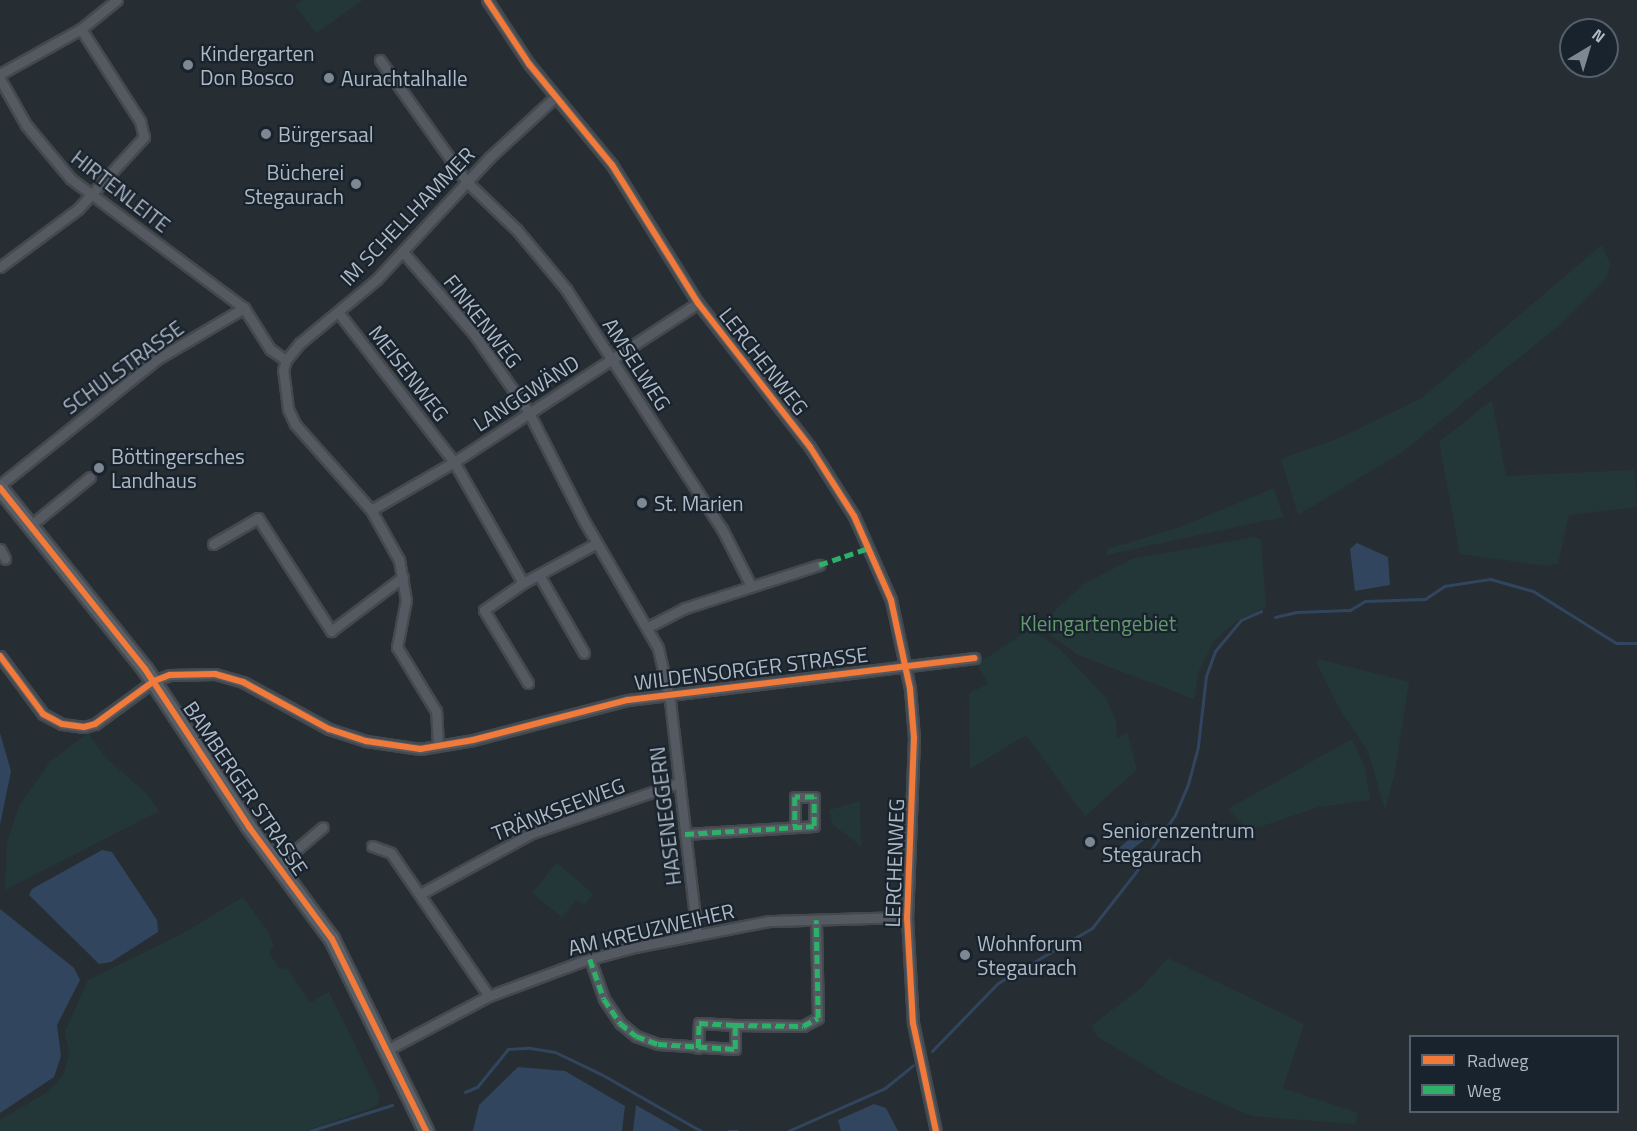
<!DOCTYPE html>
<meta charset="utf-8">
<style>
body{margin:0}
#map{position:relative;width:1637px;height:1131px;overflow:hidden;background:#262d33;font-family:"Titillium Web",sans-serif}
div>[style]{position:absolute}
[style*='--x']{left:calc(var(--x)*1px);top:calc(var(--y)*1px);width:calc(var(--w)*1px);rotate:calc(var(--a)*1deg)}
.green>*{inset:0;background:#233739}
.water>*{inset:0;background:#31465e}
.stream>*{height:3px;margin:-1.5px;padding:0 1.5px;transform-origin:1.5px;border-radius:1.5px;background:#31465e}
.roads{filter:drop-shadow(2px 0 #44494e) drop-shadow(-2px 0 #44494e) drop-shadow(0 2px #44494e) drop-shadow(0 -2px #44494e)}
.minor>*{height:9px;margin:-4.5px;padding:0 4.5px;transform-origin:4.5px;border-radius:4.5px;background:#555a62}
.secondary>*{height:14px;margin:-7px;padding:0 7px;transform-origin:7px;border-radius:7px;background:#595f67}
.quiet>*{height:4.5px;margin-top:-2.25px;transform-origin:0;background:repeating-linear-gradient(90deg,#2db169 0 9px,transparent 0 13.5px)}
.cycleway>*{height:6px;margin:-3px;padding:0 3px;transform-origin:3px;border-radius:3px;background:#f17a3a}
.dots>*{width:16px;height:16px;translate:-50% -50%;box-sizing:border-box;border:3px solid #19232e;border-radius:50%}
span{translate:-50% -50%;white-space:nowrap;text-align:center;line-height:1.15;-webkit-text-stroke:4.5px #19232e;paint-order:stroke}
.poi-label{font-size:21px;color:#aeb9c6}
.left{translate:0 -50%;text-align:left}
.right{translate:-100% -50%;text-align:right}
.street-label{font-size:21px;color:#aeb9c6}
.park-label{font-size:21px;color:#64986c}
.legend{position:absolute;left:1409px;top:1035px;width:210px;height:78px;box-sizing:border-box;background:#19232e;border:2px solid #555f6b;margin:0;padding:8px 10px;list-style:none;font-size:18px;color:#aeb9c6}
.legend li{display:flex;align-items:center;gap:12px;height:30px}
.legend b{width:30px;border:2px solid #555f6b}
.north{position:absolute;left:1559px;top:18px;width:60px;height:60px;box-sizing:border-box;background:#19232e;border:2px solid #555f6b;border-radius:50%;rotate:38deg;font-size:16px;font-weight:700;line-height:24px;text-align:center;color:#aeb9c6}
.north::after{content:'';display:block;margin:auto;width:21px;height:27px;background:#7e8893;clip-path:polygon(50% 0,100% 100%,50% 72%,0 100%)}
</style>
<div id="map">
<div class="green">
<i style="clip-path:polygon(302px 0,363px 0,316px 33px,295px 5px)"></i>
<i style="clip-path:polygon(1602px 245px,1610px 264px,1607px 277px,1557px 327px,1401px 453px,1298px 515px,1281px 459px,1339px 438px,1422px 398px)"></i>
<i style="clip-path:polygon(1492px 400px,1506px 476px,1634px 470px,1637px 507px,1569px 515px,1558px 563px,1548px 566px,1460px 554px,1439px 442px)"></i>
<i style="clip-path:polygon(1274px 488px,1283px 517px,1106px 555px,1107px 549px,1178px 528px)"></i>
<i style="clip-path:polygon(1255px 537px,1261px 540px,1266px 607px,1235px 622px,1214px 641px,1199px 671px,1194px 699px,1078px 655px,1038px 626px,1084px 584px,1132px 559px)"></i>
<i style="clip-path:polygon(1030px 629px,1059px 648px,1105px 697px,1116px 720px,1117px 739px,1127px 732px,1137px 770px,1085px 816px,1026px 735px,970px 769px,969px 693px,988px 684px,977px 664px)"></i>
<i style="clip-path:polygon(1319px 659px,1409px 682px,1394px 777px,1385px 810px,1368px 751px,1341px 711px,1316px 662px)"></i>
<i style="clip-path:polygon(88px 733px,106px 758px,147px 794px,159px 811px,5px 890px,7px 842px,19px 806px,50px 762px)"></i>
<i style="clip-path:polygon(1352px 739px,1365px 767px,1370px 800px,1318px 807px,1260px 827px,1245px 826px,1228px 809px)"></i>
<i style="clip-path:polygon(860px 801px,861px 846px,832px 824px,829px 810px)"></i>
<i style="clip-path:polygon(557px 863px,593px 894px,584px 905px,576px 900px,562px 917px,532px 893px)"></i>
<i style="clip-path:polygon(243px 897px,267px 930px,274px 946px,269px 953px,279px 969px,287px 968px,310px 1003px,329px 992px,380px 1096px,377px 1106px,306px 1131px,0 1131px,0 1120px,49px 1091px,64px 1074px,69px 1053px,65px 1032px,88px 980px,182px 934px)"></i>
<i style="clip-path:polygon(1168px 958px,1304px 1024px,1283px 1088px,1358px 1113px,1355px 1124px,1252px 1116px,1172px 1082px,1098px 1037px,1091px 1026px,1141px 988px)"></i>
</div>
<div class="water">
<i style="clip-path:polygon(1357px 543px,1388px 557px,1390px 585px,1355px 591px,1350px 549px)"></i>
<i style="clip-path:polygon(0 733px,11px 771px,0 825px)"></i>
<i style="clip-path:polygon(1146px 823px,1152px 834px,1118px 860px,1114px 853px)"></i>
<i style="clip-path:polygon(102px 850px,112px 852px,157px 920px,158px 932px,111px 962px,99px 964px,29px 895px,32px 889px)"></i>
<i style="clip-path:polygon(0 909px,74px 968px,80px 980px,57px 1025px,61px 1056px,54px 1077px,0 1113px)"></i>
<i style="clip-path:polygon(518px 1067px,565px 1071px,625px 1106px,622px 1131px,473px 1131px,479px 1105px)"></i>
<i style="clip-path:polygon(874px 1104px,886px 1108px,898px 1131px,841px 1131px,838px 1120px)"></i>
<i style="clip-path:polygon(636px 1105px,681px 1131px,633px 1131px)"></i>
</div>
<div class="stream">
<i style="--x:1275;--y:617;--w:22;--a:-13"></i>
<i style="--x:1296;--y:612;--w:54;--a:-2.1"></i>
<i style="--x:1350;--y:610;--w:17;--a:-31"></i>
<i style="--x:1365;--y:601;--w:60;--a:-1.9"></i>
<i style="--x:1425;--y:599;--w:23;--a:-34"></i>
<i style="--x:1444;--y:586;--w:47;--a:-8.7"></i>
<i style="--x:1490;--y:579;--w:45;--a:15.6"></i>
<i style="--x:1533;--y:591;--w:98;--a:32.1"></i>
<i style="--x:1616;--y:643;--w:21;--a:0"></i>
<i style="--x:932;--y:1051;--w:95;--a:-45.9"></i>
<i style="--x:998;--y:983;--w:109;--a:-30.3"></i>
<i style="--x:1092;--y:928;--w:70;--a:-52"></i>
<i style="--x:1135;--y:873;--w:70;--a:-55.4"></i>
<i style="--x:1175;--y:815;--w:34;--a:-67"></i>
<i style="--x:1188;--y:784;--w:39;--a:-75"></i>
<i style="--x:1198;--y:746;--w:70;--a:-83.5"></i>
<i style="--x:1206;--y:676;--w:27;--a:-70"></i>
<i style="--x:1215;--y:651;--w:40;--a:-50"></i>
<i style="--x:1241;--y:620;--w:22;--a:-24"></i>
<i style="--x:465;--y:1092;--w:13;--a:-23"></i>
<i style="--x:477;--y:1087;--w:49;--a:-50.8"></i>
<i style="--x:508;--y:1049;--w:22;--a:-3"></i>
<i style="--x:530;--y:1048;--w:25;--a:9"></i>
<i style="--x:555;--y:1052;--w:51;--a:25.6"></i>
<i style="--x:601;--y:1074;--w:115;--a:29.7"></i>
<i style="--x:310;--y:1131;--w:86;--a:-17.6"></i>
<i style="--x:728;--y:1131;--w:9;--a:0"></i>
<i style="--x:788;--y:1131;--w:106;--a:-23.9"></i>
<i style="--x:885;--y:1088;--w:36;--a:-39"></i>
</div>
<div class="roads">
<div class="minor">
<i style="--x:487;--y:0;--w:77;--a:56.7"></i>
<i style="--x:529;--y:64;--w:131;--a:50.6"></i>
<i style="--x:612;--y:165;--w:163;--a:58.1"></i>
<i style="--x:698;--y:303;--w:182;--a:52.1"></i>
<i style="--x:810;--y:447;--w:82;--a:57.5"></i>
<i style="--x:854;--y:516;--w:92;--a:66.2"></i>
<i style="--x:891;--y:600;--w:91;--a:77.9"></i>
<i style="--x:910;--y:689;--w:49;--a:85.3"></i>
<i style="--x:914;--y:738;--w:179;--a:92.2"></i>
<i style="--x:907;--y:917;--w:106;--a:86.8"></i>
<i style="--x:913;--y:1023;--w:110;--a:78"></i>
<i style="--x:380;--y:60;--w:148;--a:54.6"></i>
<i style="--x:466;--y:181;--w:71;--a:43.9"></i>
<i style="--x:517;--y:230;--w:77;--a:50.3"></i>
<i style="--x:566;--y:289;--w:286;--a:57"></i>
<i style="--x:722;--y:529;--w:64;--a:63"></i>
<i style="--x:0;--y:74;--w:93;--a:-29.1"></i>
<i style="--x:81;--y:29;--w:46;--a:-38.9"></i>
<i style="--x:0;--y:79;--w:53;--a:60.5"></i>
<i style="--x:26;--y:125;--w:70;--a:50.2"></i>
<i style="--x:71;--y:179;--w:216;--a:36.7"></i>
<i style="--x:244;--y:308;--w:49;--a:57.6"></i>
<i style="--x:270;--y:349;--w:19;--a:35"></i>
<i style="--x:403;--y:252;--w:108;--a:49.1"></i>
<i style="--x:474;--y:334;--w:94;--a:55"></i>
<i style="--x:528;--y:411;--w:121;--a:63"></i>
<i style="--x:583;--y:519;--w:149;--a:59.8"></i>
<i style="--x:658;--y:648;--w:54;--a:77.2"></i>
<i style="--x:670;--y:701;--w:235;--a:83.4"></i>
<i style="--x:0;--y:267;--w:97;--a:-36.6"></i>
<i style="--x:78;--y:209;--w:98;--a:-47.5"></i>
<i style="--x:144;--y:137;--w:16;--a:-104"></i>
<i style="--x:140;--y:121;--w:109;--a:-122.7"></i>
<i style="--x:338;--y:312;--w:190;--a:52.3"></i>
<i style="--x:454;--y:462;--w:139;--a:60.3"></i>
<i style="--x:0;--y:485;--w:201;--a:-38.7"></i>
<i style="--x:157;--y:359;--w:101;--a:-30.4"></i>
<i style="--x:371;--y:510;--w:96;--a:-30"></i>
<i style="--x:454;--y:462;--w:291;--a:-33.1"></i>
<i style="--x:31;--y:525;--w:76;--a:-39.1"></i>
<i style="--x:213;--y:544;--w:52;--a:-30"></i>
<i style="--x:258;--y:518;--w:135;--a:57.1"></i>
<i style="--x:331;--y:631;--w:90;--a:-36.9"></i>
<i style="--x:0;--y:549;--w:11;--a:63"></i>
<i style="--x:539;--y:575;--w:90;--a:60"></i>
<i style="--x:648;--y:627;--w:42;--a:-27.2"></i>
<i style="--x:685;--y:608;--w:141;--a:-17.8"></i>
<i style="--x:0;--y:656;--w:72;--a:53.4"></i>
<i style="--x:43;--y:714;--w:21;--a:28"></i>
<i style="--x:62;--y:724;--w:22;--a:8"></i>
<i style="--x:84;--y:727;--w:11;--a:-15"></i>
<i style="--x:95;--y:724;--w:73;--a:-36.1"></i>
<i style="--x:154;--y:681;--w:17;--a:-21"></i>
<i style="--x:170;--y:675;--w:45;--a:-1.3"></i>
<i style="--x:215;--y:674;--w:29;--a:16"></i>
<i style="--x:243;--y:682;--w:98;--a:28.7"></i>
<i style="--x:329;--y:729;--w:39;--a:18"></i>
<i style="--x:366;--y:741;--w:55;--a:8.4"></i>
<i style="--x:420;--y:749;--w:54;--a:-9.6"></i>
<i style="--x:473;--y:740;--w:160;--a:-14.5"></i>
<i style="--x:628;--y:700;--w:349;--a:-6.9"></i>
<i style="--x:528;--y:683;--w:85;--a:-121.1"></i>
<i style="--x:484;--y:610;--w:47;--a:-34.7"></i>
<i style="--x:523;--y:583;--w:84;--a:-28.4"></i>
<i style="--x:438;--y:746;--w:35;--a:-93"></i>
<i style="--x:436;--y:711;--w:75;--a:-121.4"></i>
<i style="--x:397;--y:647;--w:48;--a:-79.2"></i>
<i style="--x:406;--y:600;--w:41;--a:-99.9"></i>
<i style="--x:399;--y:560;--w:57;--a:-119.2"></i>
<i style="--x:371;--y:510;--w:115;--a:-131.5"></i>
<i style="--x:295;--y:424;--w:17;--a:-115"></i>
<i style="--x:288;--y:409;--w:39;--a:-97"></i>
<i style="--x:283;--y:370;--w:10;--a:-73"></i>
<i style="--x:286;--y:360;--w:22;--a:-51"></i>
<i style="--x:300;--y:343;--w:100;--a:-39.7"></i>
<i style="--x:377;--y:279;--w:166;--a:-47.2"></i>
<i style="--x:490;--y:157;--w:87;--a:-42.7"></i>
<i style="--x:685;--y:834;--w:129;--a:-3.5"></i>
<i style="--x:814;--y:826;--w:29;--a:-90"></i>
<i style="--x:814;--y:797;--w:19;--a:180"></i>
<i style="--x:795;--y:797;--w:29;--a:90"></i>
<i style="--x:372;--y:846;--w:20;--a:20"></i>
<i style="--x:391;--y:853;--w:173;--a:55.6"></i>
<i style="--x:277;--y:866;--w:60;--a:-40.3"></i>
<i style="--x:422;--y:893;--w:125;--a:-28.6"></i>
<i style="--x:532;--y:833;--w:155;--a:-18.8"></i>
<i style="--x:590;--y:959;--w:42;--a:70.7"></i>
<i style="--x:604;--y:999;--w:29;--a:56"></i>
<i style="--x:620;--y:1023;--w:21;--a:39"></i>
<i style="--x:636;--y:1036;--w:23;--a:20"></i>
<i style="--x:658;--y:1044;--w:77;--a:3.7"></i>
<i style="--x:735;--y:1049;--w:24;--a:-90"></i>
<i style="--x:735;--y:1025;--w:68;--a:0.8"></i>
<i style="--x:803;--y:1026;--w:17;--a:-28"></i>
<i style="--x:818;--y:1018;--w:98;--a:-91.2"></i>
<i style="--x:698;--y:1048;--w:25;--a:-88"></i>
<i style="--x:699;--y:1023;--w:36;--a:3"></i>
<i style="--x:385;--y:1051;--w:118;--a:-27.9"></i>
<i style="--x:489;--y:996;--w:100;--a:-20.4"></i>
<i style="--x:583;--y:961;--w:54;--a:-15.1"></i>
<i style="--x:635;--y:947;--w:136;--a:-11"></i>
<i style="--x:769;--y:921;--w:138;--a:-1.7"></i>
</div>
<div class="secondary">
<i style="--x:0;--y:488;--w:232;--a:51.3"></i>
<i style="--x:145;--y:669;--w:189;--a:56.6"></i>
<i style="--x:249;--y:827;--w:139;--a:53.5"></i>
<i style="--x:332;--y:939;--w:214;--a:63.9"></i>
</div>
</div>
<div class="quiet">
<i style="--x:819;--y:565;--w:53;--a:-18.8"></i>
<i style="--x:685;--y:834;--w:129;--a:-3.5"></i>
<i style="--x:814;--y:826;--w:29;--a:-90"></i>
<i style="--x:814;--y:797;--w:19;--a:180"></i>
<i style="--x:795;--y:797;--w:29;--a:90"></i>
<i style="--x:590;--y:959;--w:42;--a:70.7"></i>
<i style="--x:604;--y:999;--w:29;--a:56"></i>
<i style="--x:620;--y:1023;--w:21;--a:39"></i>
<i style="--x:636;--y:1036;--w:23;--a:20"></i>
<i style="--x:658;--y:1044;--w:77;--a:3.7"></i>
<i style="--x:735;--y:1049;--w:24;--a:-90"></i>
<i style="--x:735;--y:1025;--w:68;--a:0.8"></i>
<i style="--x:803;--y:1026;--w:17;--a:-28"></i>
<i style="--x:818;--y:1018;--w:98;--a:-91.2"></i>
<i style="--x:698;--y:1048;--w:25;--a:-88"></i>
<i style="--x:699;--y:1023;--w:36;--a:3"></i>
</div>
<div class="cycleway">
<i style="--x:487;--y:0;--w:77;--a:56.7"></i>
<i style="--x:529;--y:64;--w:131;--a:50.6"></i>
<i style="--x:612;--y:165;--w:163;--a:58.1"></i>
<i style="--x:698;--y:303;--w:182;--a:52.1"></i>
<i style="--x:810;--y:447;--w:82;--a:57.5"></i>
<i style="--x:854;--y:516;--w:92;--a:66.2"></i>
<i style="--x:891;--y:600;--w:91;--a:77.9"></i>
<i style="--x:910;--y:689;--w:49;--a:85.3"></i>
<i style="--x:914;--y:738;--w:179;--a:92.2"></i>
<i style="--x:907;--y:917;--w:106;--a:86.8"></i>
<i style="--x:913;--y:1023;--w:110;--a:78"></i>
<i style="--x:0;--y:488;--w:232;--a:51.3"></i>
<i style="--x:145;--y:669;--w:189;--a:56.6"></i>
<i style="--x:249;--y:827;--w:139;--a:53.5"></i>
<i style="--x:332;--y:939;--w:214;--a:63.9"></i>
<i style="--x:0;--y:656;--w:72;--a:53.4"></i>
<i style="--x:43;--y:714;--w:21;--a:28"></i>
<i style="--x:62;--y:724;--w:22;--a:8"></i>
<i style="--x:84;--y:727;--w:11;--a:-15"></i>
<i style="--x:95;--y:724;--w:73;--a:-36.1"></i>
<i style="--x:154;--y:681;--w:17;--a:-21"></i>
<i style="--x:170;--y:675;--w:45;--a:-1.3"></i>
<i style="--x:215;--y:674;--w:29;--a:16"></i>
<i style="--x:243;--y:682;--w:98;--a:28.7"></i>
<i style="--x:329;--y:729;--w:39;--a:18"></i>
<i style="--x:366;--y:741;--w:55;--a:8.4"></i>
<i style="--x:420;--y:749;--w:54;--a:-9.6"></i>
<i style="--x:473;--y:740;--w:160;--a:-14.5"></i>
<i style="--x:628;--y:700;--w:349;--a:-6.9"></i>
</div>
<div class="dots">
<i style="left:188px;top:65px;background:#7e8893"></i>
<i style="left:329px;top:78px;background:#7e8893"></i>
<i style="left:266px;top:134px;background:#7e8893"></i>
<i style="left:356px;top:184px;background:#7e8893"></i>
<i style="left:99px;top:468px;background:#7e8893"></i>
<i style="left:642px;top:503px;background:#7e8893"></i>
<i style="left:1090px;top:842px;background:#7e8893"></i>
<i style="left:965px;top:955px;background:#7e8893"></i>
</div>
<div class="poi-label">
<span class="left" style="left:200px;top:65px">Kindergarten<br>Don Bosco</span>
<span class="left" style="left:341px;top:78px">Aurachtalhalle</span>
<span class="left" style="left:278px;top:134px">Bürgersaal</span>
<span class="right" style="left:344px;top:184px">Bücherei<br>Stegaurach</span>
<span class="left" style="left:111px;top:468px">Böttingersches<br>Landhaus</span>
<span class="left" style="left:654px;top:503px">St. Marien</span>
<span class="left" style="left:1102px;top:842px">Seniorenzentrum<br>Stegaurach</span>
<span class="left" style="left:977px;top:955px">Wohnforum<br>Stegaurach</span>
</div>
<div class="street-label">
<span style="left:121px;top:191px;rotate:38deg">HIRTENLEITE</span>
<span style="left:407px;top:216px;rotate:-46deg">IM SCHELLHAMMER</span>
<span style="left:483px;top:321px;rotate:52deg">FINKENWEG</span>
<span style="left:764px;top:361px;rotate:52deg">LERCHENWEG</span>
<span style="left:637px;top:364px;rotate:57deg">AMSELWEG</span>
<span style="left:123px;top:367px;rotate:-36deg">SCHULSTRASSE</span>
<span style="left:409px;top:373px;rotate:52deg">MEISENWEG</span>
<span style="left:526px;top:393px;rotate:-33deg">LANGGWÄND</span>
<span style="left:751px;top:668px;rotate:-7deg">WILDENSORGER STRASSE</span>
<span style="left:246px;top:788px;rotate:56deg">BAMBERGER STRASSE</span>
<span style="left:558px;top:809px;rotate:-21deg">TRÄNKSEEWEG</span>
<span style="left:665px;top:816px;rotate:-97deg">HASENEGGERN</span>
<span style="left:894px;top:863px;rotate:-88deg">LERCHENWEG</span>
<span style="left:651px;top:929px;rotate:-13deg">AM KREUZWEIHER</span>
</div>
<div class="park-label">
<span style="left:1098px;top:623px">Kleingartengebiet</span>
</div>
<ul class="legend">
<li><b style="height:8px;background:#f17a3a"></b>Radweg</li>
<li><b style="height:8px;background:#2db169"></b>Weg</li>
</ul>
<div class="north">N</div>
</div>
